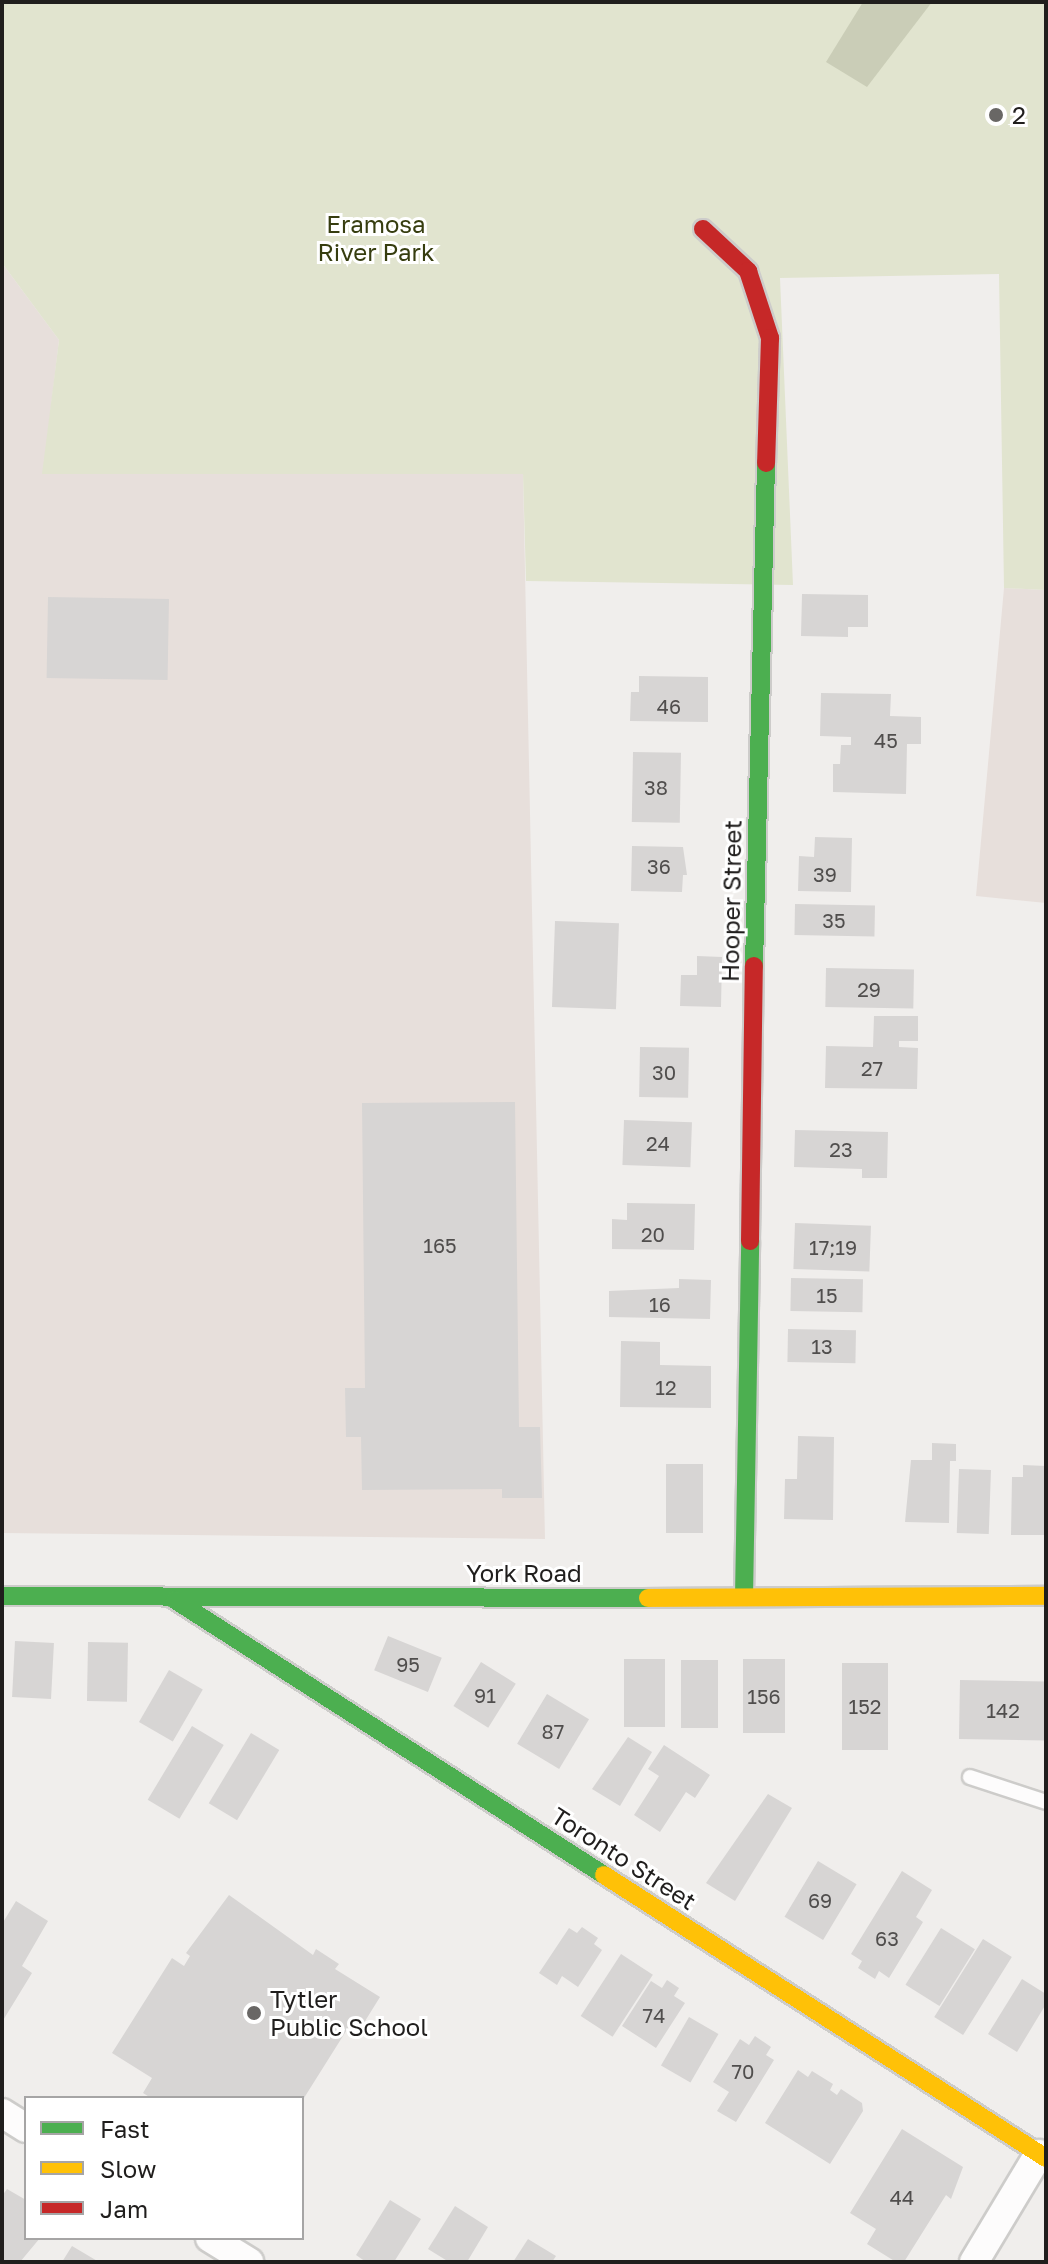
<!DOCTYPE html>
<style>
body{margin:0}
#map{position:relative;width:1048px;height:2264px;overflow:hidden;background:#f0eeec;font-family:"Golos Text",sans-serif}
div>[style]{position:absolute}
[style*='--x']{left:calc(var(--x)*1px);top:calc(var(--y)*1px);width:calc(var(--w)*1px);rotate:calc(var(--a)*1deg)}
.built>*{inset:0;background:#e7dfdb}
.green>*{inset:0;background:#e1e4cf}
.forest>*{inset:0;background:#cacdb7}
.building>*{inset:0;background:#d7d5d4;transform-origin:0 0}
.roads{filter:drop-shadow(2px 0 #cdccca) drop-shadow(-2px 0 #cdccca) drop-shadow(0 2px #cdccca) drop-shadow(0 -2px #cdccca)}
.lane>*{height:14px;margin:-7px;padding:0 7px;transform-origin:7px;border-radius:7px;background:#fdfcfc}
.street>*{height:28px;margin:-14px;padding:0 14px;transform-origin:14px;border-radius:14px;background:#fdfcfc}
.fast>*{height:18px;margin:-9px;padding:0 9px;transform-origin:9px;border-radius:9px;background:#4caf50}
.slow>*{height:18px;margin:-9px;padding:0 9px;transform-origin:9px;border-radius:9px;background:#ffc107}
.jam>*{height:18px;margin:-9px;padding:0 9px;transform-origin:9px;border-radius:9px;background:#c62828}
.dots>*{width:22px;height:22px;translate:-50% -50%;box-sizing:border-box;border:4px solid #fff;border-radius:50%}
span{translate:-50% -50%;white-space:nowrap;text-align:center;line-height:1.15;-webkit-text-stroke:6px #fff;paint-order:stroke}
.number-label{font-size:20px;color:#504e4d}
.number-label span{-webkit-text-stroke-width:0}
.poi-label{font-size:24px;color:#201e1d}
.left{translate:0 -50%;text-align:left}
.park-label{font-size:24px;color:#363d0f}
.street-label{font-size:24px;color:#201e1d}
.frame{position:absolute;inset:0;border:4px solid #201e1d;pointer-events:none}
.legend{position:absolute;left:24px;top:2096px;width:280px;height:144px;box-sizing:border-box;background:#fff;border:2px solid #a6a5a5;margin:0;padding:10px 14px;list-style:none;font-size:24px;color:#201e1d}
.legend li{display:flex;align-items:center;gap:16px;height:40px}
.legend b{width:40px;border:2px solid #a6a5a5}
</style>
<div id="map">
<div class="built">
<i style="clip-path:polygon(2px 263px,59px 340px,43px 474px,523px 474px,545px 1539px,2px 1533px)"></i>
<i style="clip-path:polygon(1004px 588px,1046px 590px,1046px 903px,976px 896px)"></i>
</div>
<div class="green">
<i style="clip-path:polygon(2px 2px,1046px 2px,1046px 590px,1004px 588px,999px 274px,780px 278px,793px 585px,526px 581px,523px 474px,42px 474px,59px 340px,2px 263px)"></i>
</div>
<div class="forest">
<i style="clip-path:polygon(863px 2px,932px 2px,867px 87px,826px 62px)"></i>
</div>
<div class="building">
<i style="clip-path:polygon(802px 594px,868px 595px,868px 627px,848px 627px,848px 637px,801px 636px)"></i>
<i style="left:48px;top:597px;width:121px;height:81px;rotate:1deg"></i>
<i style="clip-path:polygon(639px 676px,708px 677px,708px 722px,630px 721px,631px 692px,639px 692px)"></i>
<i style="clip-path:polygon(821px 693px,891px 694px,890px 716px,921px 717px,921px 744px,907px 744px,906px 794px,833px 792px,833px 764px,840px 764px,841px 745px,851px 745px,851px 737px,820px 736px)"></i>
<i style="left:633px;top:752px;width:48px;height:70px;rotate:1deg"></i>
<i style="clip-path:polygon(815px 837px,852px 838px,851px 892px,798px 891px,799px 856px,814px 857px)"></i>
<i style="clip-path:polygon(632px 846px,683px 847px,687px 875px,683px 875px,682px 892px,631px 891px)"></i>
<i style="left:795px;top:904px;width:80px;height:31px;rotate:1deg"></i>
<i style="left:555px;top:921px;width:64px;height:86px;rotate:2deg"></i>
<i style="clip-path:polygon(697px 956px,722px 957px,721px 1007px,680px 1006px,681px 975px,697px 975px)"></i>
<i style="left:826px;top:968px;width:88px;height:39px;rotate:1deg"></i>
<i style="clip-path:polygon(874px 1016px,918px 1016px,918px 1041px,899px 1041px,899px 1047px,918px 1048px,917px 1089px,825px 1088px,826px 1046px,873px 1047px)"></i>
<i style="left:640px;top:1047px;width:49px;height:50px;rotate:1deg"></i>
<i style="clip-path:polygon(515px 1102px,519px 1427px,540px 1427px,542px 1498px,502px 1498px,502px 1489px,362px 1490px,361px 1437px,346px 1437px,345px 1388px,365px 1388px,362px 1103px)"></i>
<i style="left:624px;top:1120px;width:68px;height:45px;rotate:2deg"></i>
<i style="clip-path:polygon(795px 1130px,888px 1132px,887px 1178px,862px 1178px,862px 1169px,794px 1167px)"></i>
<i style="clip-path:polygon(627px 1203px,695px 1204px,694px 1250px,612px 1249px,612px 1219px,627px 1220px)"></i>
<i style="left:795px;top:1223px;width:76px;height:46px;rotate:2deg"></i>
<i style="left:791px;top:1278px;width:72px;height:33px;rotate:1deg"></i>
<i style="clip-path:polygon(679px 1279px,711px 1280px,710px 1319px,609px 1317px,609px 1291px,679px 1288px)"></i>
<i style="left:788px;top:1329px;width:68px;height:33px;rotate:1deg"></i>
<i style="clip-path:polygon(621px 1341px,660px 1342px,660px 1365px,711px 1366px,711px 1408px,620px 1407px)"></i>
<i style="clip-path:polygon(798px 1436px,834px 1437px,833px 1520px,784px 1519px,785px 1479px,797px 1479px)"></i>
<i style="clip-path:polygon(932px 1443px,956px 1444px,956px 1461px,950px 1461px,949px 1523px,905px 1522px,911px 1460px,932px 1460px)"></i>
<i style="left:666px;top:1464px;width:37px;height:69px"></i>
<i style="clip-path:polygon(1023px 1465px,1046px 1466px,1046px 1535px,1011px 1535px,1012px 1477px,1023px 1477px)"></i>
<i style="left:959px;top:1469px;width:32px;height:64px;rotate:2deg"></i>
<i style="left:388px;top:1636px;width:58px;height:37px;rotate:22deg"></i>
<i style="left:15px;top:1641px;width:39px;height:56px;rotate:3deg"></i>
<i style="left:88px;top:1642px;width:40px;height:59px;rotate:1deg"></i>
<i style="left:624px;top:1659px;width:41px;height:68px"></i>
<i style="left:743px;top:1659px;width:42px;height:74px"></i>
<i style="left:681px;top:1660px;width:37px;height:68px"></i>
<i style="left:481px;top:1662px;width:41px;height:52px;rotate:32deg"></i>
<i style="left:842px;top:1663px;width:46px;height:87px"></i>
<i style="left:169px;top:1670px;width:39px;height:60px;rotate:30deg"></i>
<i style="left:960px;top:1680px;width:86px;height:59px;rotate:1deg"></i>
<i style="left:547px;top:1694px;width:49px;height:58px;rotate:31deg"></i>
<i style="left:192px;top:1726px;width:37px;height:86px;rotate:31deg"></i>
<i style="left:251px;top:1733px;width:33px;height:82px;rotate:31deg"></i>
<i style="clip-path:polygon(628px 1737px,652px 1752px,620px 1806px,592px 1789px)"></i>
<i style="clip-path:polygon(664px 1745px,710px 1775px,695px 1798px,686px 1792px,660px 1832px,634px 1815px,659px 1776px,648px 1769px)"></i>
<i style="clip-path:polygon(768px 1794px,792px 1808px,735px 1901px,706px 1883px)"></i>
<i style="left:818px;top:1861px;width:45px;height:65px;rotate:31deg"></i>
<i style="clip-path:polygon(902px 1871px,932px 1890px,916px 1917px,923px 1922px,889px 1978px,879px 1971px,875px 1979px,858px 1968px,862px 1961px,851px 1954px)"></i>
<i style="clip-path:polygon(229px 1895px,313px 1955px,316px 1949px,339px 1964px,335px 1969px,380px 1997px,357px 2034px,348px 2028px,304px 2098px,151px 2098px,143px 2093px,152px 2078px,112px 2053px,172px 1958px,184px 1966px,190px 1956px,186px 1953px)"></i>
<i style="clip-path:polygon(16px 1901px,48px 1921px,22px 1966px,32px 1973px,2px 2022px,2px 1924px)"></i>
<i style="clip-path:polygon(582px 1927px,598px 1938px,594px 1944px,602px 1950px,578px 1987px,562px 1976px,557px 1985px,539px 1973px,569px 1928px,577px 1933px)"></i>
<i style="left:941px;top:1928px;width:40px;height:67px;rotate:32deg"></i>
<i style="left:983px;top:1939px;width:34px;height:92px;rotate:32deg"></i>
<i style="left:621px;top:1954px;width:38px;height:74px;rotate:33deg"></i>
<i style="clip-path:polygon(1022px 1979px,1046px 1994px,1046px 2004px,1017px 2052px,988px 2034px)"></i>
<i style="clip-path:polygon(667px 1980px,679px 1988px,674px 1996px,685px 2003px,656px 2048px,622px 2026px,651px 1981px,662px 1988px)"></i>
<i style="left:689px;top:2017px;width:34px;height:56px;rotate:30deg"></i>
<i style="clip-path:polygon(755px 2036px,771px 2047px,766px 2055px,774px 2060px,736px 2122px,717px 2111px,729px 2092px,713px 2082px,740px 2039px,749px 2045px)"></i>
<i style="clip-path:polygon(798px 2070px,808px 2077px,812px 2071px,833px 2084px,830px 2090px,837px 2095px,841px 2089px,862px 2103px,863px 2111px,830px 2164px,765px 2123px)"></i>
<i style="clip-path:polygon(902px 2129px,963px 2167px,951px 2199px,946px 2195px,904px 2262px,896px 2262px,867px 2244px,876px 2229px,850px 2213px)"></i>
<i style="clip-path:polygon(7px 2189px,26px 2200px,26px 2238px,40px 2238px,20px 2262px,2px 2261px,2px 2196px)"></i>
<i style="clip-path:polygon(390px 2200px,421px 2219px,394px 2262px,366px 2262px,356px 2255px)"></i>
<i style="clip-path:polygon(455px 2206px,488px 2227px,467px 2262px,449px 2262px,428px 2249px)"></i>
<i style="clip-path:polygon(528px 2239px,556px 2256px,552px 2262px,513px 2262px)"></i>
<i style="clip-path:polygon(72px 2246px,99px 2262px,62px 2262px)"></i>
</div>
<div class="roads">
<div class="lane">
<i style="--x:970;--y:1777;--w:80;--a:18.2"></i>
</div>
<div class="street">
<i style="--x:2;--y:2113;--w:28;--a:32"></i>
<i style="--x:210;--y:2238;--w:46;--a:31.6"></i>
<i style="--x:974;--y:2262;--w:126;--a:-59"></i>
</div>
<div class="fast">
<i style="--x:754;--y:966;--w:503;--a:-88.63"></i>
<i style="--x:2;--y:1596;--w:646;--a:0.18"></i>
<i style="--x:744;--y:1597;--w:356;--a:-89"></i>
<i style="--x:175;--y:1600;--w:510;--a:32.66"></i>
</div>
<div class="slow">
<i style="--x:648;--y:1598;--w:398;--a:-0.3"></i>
<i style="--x:604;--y:1875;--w:525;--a:32.63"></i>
</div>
<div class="jam">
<i style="--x:703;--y:229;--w:62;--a:43"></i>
<i style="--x:748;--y:271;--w:71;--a:71.8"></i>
<i style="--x:770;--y:338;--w:125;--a:91.8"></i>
<i style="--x:750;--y:1241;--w:275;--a:-89.2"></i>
</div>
</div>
<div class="dots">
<i style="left:996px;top:115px;background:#696765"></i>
<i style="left:254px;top:2013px;background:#696765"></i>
</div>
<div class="number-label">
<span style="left:669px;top:706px">46</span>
<span style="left:886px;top:740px">45</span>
<span style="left:656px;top:787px">38</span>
<span style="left:659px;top:866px">36</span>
<span style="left:825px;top:874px">39</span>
<span style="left:834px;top:920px">35</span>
<span style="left:869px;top:989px">29</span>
<span style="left:872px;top:1068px">27</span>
<span style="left:664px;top:1072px">30</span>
<span style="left:658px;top:1143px">24</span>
<span style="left:841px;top:1149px">23</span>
<span style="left:653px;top:1234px">20</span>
<span style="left:440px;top:1245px">165</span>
<span style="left:833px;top:1247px">17;19</span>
<span style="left:827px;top:1295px">15</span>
<span style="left:660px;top:1304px">16</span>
<span style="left:822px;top:1346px">13</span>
<span style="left:666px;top:1387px">12</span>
<span style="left:408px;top:1664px">95</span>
<span style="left:485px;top:1695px">91</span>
<span style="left:764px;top:1696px">156</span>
<span style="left:865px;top:1706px">152</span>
<span style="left:1003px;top:1710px">142</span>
<span style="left:553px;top:1731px">87</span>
<span style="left:820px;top:1900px">69</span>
<span style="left:887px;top:1938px">63</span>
<span style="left:654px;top:2015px">74</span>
<span style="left:743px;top:2071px">70</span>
<span style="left:902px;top:2197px">44</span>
</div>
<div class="poi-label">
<span class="left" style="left:1012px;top:115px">2</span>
<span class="left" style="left:270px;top:2013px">Tytler<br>Public School</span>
</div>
<div class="park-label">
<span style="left:376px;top:238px">Eramosa<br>River Park</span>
</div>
<div class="street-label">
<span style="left:731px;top:901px;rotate:-89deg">Hooper Street</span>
<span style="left:524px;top:1573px">York Road</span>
<span style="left:624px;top:1858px;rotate:33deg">Toronto Street</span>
</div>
<div class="frame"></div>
<ul class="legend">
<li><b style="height:10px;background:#4caf50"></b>Fast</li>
<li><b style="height:10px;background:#ffc107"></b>Slow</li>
<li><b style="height:10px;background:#c62828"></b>Jam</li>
</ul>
</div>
